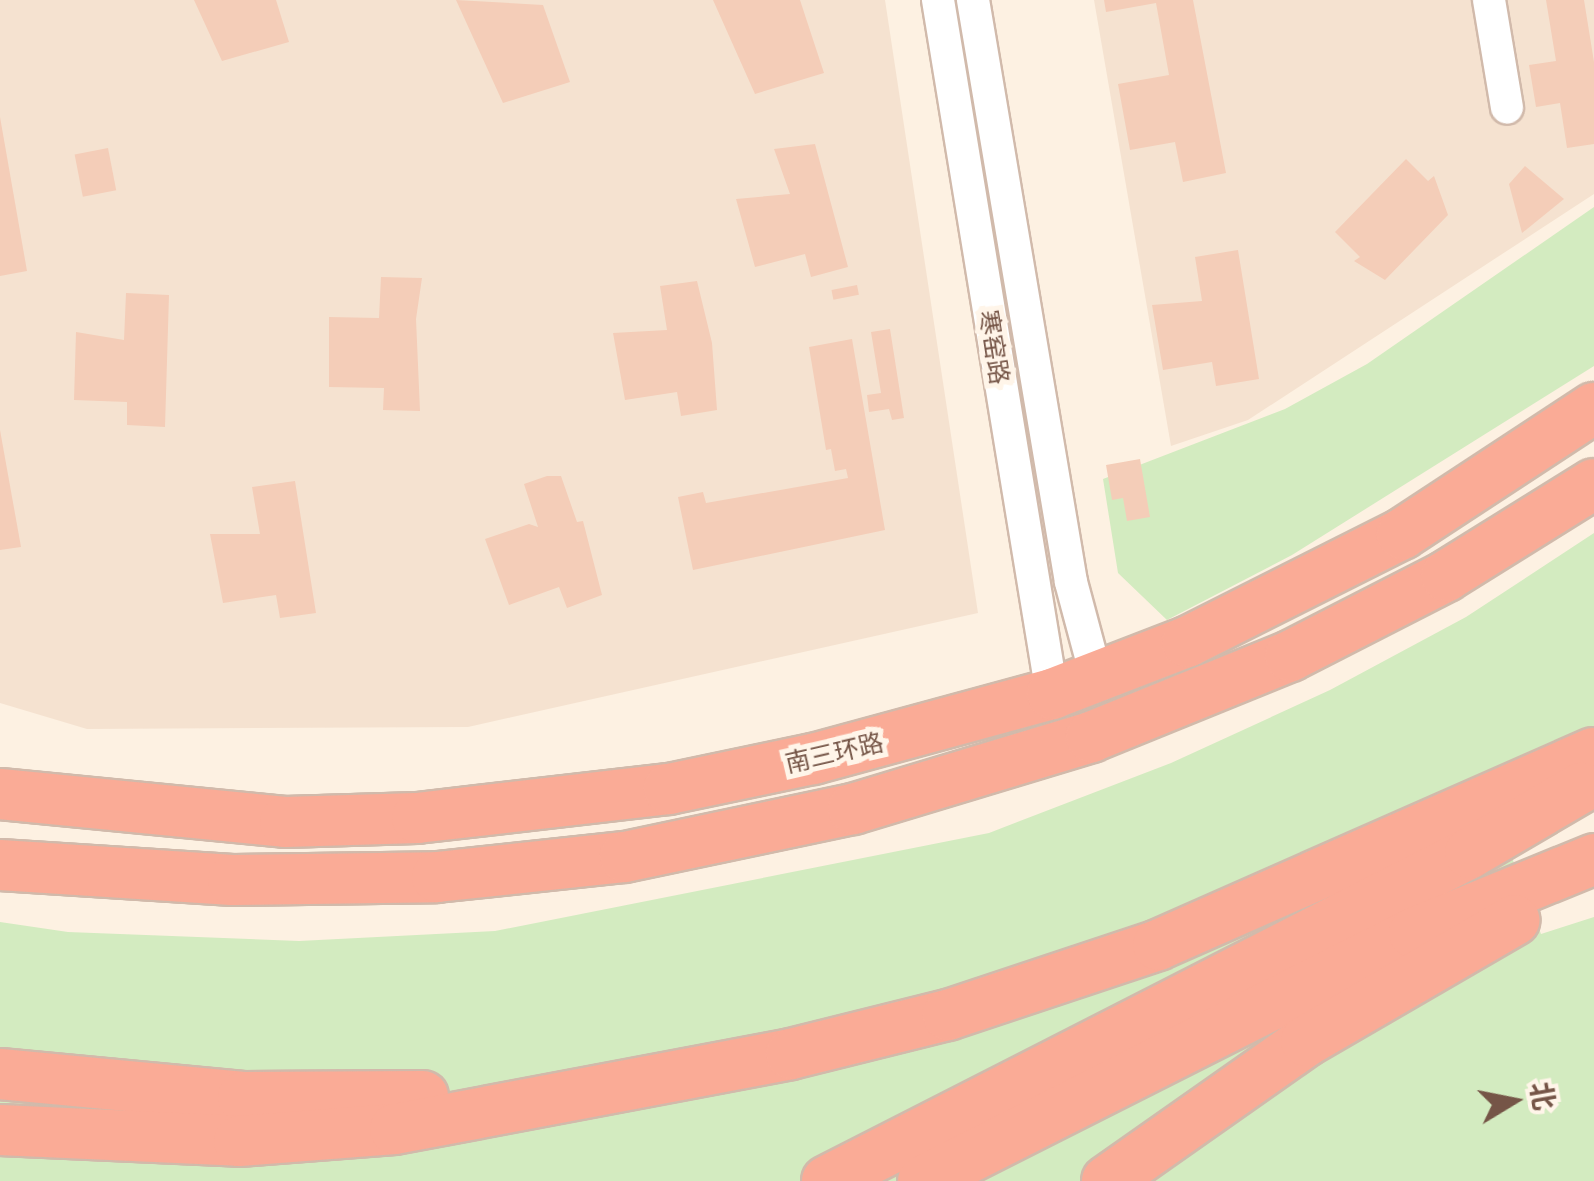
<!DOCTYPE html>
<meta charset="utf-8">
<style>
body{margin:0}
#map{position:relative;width:1594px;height:1181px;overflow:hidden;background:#fdf1e2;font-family:Lato,"Noto Sans SC",sans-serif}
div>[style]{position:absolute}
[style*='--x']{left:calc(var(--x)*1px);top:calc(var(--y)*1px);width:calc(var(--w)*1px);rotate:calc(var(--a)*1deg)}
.residential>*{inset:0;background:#f5e2d0}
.green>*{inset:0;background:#d3ebc0}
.building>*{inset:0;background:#f4cdb8;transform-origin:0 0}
.roads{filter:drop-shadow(2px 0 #d1baab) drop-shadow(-2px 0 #d1baab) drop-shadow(0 2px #d1baab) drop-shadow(0 -2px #d1baab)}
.minor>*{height:32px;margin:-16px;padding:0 16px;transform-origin:16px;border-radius:16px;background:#fff}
.highway>*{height:50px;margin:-25px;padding:0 25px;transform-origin:25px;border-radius:25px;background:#faab96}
span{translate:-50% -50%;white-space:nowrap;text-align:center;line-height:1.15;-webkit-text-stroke:10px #fff5e9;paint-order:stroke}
.street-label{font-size:25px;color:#755547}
.north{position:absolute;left:1464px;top:1051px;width:100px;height:100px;-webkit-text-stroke:8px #fff5e9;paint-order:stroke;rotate:80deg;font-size:28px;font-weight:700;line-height:40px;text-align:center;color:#755547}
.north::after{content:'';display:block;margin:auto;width:35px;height:45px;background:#755547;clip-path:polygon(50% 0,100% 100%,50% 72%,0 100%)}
</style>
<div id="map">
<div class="residential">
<i style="clip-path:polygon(0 0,885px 0,978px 613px,468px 727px,87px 729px,0 703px)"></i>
<i style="clip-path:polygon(1094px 0,1594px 0,1594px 194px,1248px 420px,1171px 446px)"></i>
</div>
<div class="green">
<i style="clip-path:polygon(1594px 207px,1594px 366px,1292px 555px,1167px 620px,1118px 573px,1103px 479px,1285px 409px,1367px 364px)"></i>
<i style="clip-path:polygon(1594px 533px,1594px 739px,1484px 784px,1541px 934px,1594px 917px,1594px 1181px,0 1181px,0 922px,68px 932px,299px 941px,495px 931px,989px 833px,1171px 763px,1330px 690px,1466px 617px)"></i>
</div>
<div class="building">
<i style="clip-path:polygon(194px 0,276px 0,289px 42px,222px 61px)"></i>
<i style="clip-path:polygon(456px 0,543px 5px,570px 82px,503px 103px)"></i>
<i style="clip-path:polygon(713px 0,800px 0,824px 73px,755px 94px)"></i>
<i style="clip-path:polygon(1104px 0,1193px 0,1226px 173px,1183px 182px,1175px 142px,1130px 150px,1118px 84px,1169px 75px,1156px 3px,1106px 12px)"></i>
<i style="clip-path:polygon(1546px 0,1584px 0,1594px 62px,1594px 144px,1567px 148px,1560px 103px,1536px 107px,1529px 65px,1556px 61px)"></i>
<i style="clip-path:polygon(0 117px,27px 271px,0 276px)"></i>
<i style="clip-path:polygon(815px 144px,848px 267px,811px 277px,805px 254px,755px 267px,736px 199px,790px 194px,774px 149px)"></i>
<i style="left:108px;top:148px;width:43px;height:34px;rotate:79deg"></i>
<i style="clip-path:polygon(1406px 159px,1428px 181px,1434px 176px,1448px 215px,1385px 280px,1354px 261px,1360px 257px,1335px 232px)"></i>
<i style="clip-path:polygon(1525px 166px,1564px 199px,1522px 233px,1509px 184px)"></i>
<i style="clip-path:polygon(1238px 250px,1259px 379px,1216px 386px,1212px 362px,1163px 370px,1152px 305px,1202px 301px,1195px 257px)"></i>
<i style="clip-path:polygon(381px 277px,422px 278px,416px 319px,420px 411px,383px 410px,384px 388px,329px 387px,329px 317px,379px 318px)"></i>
<i style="clip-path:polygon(697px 281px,712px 343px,717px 410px,681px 416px,677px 392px,625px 400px,613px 333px,667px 330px,660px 286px)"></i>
<i style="left:857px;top:285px;width:10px;height:26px;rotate:79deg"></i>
<i style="clip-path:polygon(126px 293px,169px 295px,165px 427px,127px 425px,127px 402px,74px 400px,76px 332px,124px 340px)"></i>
<i style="clip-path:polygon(890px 329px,904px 418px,892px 420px,889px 409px,869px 412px,867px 395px,881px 393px,871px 332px)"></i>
<i style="clip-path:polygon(852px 339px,885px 530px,693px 570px,678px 497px,703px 492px,706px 503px,848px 478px,846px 469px,835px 471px,831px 449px,826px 450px,809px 347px)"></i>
<i style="clip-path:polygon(0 430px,21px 547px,0 550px)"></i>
<i style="clip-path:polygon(1140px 459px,1150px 517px,1127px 521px,1123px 498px,1112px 500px,1106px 465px)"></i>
<i style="clip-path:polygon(547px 476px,561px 476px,577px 522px,583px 521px,602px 595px,567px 608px,559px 587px,509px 605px,485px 539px,529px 524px,538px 527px,524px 484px)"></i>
<i style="clip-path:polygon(295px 481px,316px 613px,280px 618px,276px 595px,223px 603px,210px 534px,260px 534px,252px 487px)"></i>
</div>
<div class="roads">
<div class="minor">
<i style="--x:938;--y:0;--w:703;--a:80.67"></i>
<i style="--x:973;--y:0;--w:590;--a:80.44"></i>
<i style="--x:1071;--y:582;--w:100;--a:75"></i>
<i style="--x:1489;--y:0;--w:109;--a:80.5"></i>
</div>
<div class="highway">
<i style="--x:0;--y:794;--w:286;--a:5.6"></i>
<i style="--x:285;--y:822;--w:132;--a:-1.7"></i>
<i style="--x:417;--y:818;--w:254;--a:-6.6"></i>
<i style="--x:669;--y:789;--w:147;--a:-11.8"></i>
<i style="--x:813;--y:759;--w:248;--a:-15.2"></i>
<i style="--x:1052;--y:694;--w:145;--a:-21.1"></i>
<i style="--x:1187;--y:642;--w:241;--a:-26.7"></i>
<i style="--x:1402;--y:534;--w:230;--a:-33.3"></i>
<i style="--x:0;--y:865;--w:233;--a:3.7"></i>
<i style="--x:233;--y:880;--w:204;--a:-0.8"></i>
<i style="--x:437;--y:877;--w:189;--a:-6.1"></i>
<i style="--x:625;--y:857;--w:233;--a:-11.9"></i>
<i style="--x:853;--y:809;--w:249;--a:-16.8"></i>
<i style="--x:1091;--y:737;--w:215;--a:-22.1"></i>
<i style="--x:1290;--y:656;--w:175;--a:-27.1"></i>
<i style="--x:1446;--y:576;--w:174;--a:-31.9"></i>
<i style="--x:0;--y:1074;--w:244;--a:5.4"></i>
<i style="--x:243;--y:1097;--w:180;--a:-0.3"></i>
<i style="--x:0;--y:1130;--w:239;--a:2.6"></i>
<i style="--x:239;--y:1141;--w:156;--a:-4.4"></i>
<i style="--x:395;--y:1129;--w:403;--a:-10.7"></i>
<i style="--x:791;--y:1054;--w:162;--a:-14"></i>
<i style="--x:948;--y:1015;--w:221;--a:-18.4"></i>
<i style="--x:1158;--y:945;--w:476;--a:-23.8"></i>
<i style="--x:827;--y:1181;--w:722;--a:-27.03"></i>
<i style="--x:1470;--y:853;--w:129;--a:-30.4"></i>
<i style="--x:923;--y:1181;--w:550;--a:-26.8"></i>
<i style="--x:1414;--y:933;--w:195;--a:-22.3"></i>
<i style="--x:1107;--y:1181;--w:243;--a:-35.1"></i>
<i style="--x:1306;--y:1041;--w:241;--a:-30.1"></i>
</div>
</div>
<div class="street-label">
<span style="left:995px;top:347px;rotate:81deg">寒窑路</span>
<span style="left:834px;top:752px;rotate:-13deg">南三环路</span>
</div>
<div class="north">北</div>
</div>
